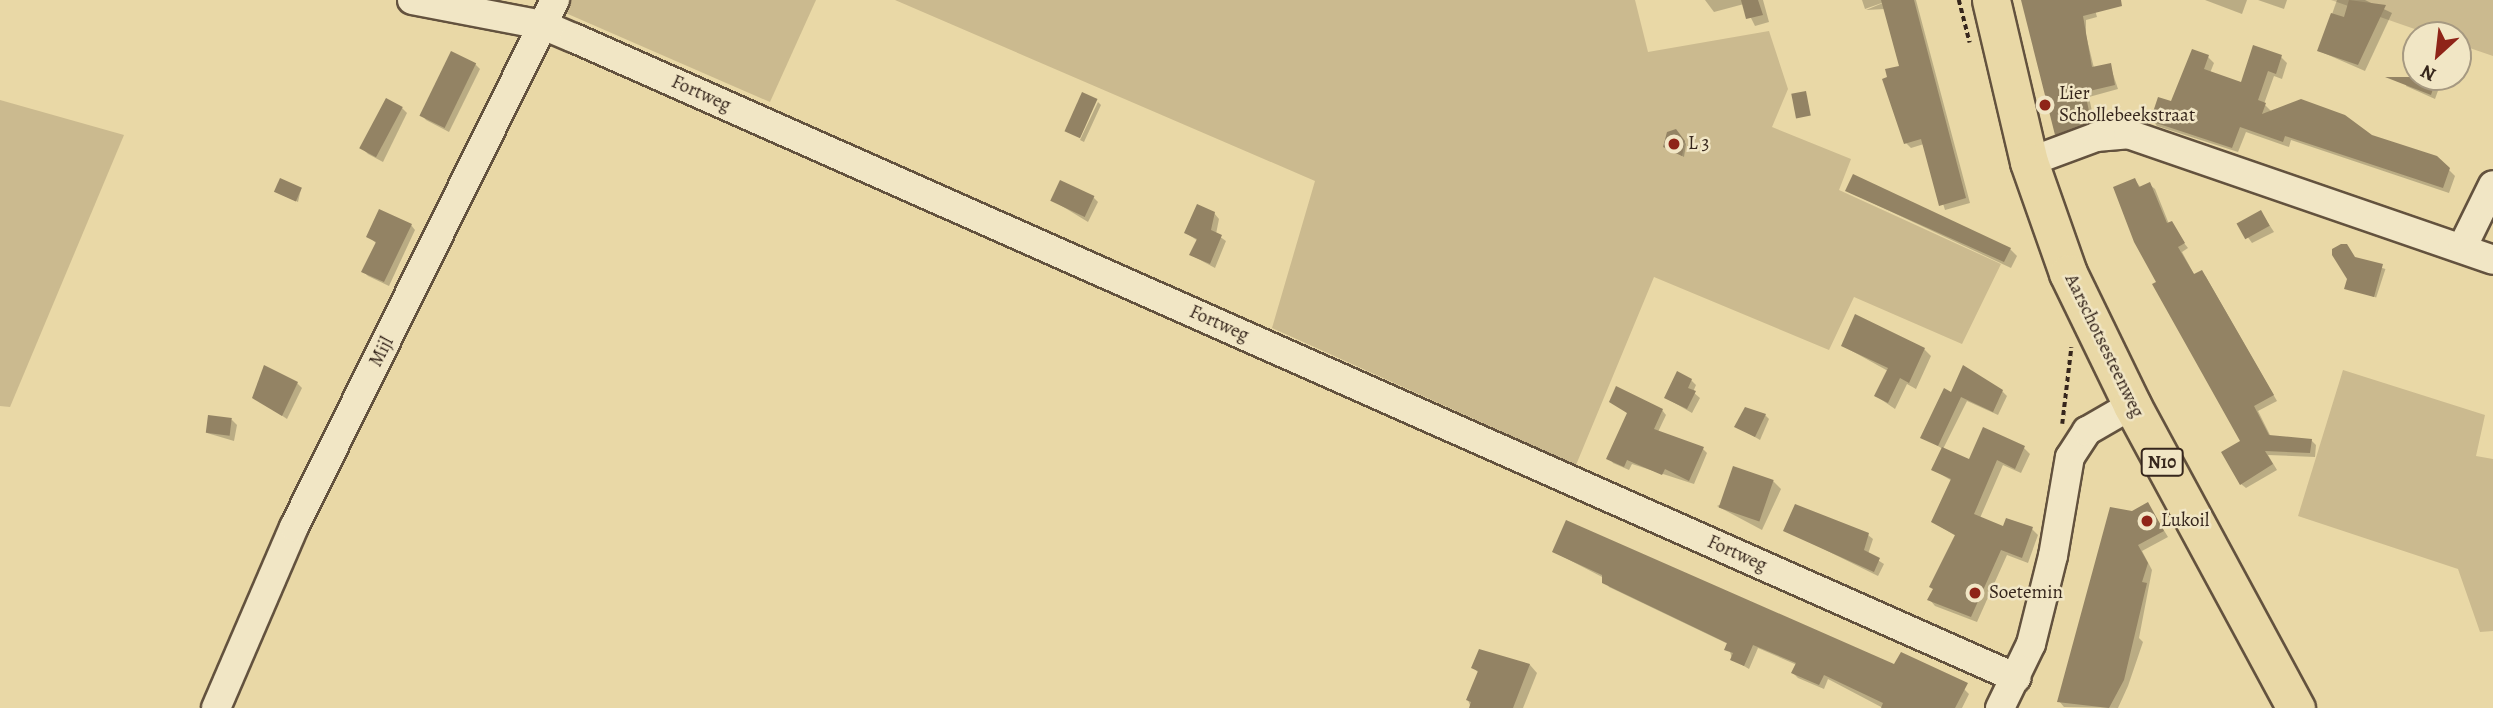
<!DOCTYPE html>
<style>
body{margin:0}
#map{position:relative;width:2493px;height:708px;overflow:hidden;background:#e9d8a6;font-family:Alegreya,serif}
div>[style]{position:absolute}
[style*='--x']{left:calc(var(--x)*1px);top:calc(var(--y)*1px);width:calc(var(--w)*1px);rotate:calc(var(--a)*1deg)}
.green>*{inset:0;background:#cbba8f}
.shadow>*{inset:0;background:#0003;transform-origin:0 0}
.building>*{inset:0;background:#938364;transform-origin:0 0}
.path>*{height:3.5px;margin-top:-1.75px;transform-origin:0;background:repeating-linear-gradient(90deg,#36261c 0 5px,transparent 0 8.5px)}
.roads{filter:drop-shadow(2px 0 #63523e) drop-shadow(-2px 0 #63523e) drop-shadow(0 2px #63523e) drop-shadow(0 -2px #63523e)}
.minor>*{height:28px;margin:-14px;padding:0 14px;transform-origin:14px;border-radius:14px;background:#f1e6c5}
.major>*{height:37px;margin:-18.5px;padding:0 18.5px;transform-origin:18.5px;border-radius:18.5px;background:#e9d8a6}
.dots>*{width:19px;height:19px;translate:-50% -50%;box-sizing:border-box;border:4px solid #f1e6c5;border-radius:50%}
span{translate:-50% -50%;white-space:nowrap;text-align:center;line-height:1.15;-webkit-text-stroke:5px #f1e6c5;paint-order:stroke}
.shield-label span{padding:2px 5px;background:#f1e6c5;border:2px solid;border-radius:5px;-webkit-text-stroke-width:0}
.shield-label{font-size:18px;color:#36261c;font-weight:700}
.street-label{font-size:19px;color:#36261c}
.poi-label{font-size:19px;color:#36261c}
.left{translate:0 -50%;text-align:left}
.north{position:absolute;left:2402px;top:21px;width:70px;height:70px;box-sizing:border-box;background:#f1e6c5;border:2px solid #a69981;border-radius:50%;rotate:207deg;font-size:19px;font-weight:700;line-height:28px;text-align:center;color:#36261c}
.north::after{content:'';display:block;margin:auto;width:24px;height:32px;background:#8f2418;clip-path:polygon(50% 0,100% 100%,50% 72%,0 100%)}
</style>
<div id="map">
<div class="green">
<i style="clip-path:polygon(566px 0,816px 0,770px 102px,561px 11px)"></i>
<i style="clip-path:polygon(895px 0,1635px 0,1648px 52px,1769px 31px,1788px 89px,1772px 127px,1851px 159px,1839px 190px,2001px 264px,1962px 344px,1854px 297px,1829px 350px,1654px 277px,1576px 465px,1272px 328px,1315px 181px)"></i>
<i style="clip-path:polygon(2331px 0,2493px 0,2493px 56px,2458px 44px,2458px 35px,2432px 35px)"></i>
<i style="clip-path:polygon(0 100px,124px 135px,10px 407px,0 406px)"></i>
<i style="clip-path:polygon(2343px 370px,2485px 415px,2476px 456px,2493px 459px,2493px 631px,2480px 632px,2458px 569px,2298px 516px)"></i>
</div>
<div class="shadow">
<i style="clip-path:polygon(1705px 0,1763px 0,1769px 22px,1755px 26px,1744px 4px,1714px 12px)"></i>
<i style="clip-path:polygon(1862px 0,1916px 0,1970px 203px,1945px 210px,1924px 144px,1911px 148px,1906px 143px,1901px 67px,1885px 9px,1866px 10px,1890px 0,1865px 9px)"></i>
<i style="clip-path:polygon(2022px 0,2093px 3px,2097px 17px,2086px 20px,2086px 35px,2094px 68px,2110px 65px,2118px 89px,2089px 97px,2095px 126px,2061px 138px,2056px 134px)"></i>
<i style="clip-path:polygon(2205px 0,2247px 0,2242px 14px)"></i>
<i style="clip-path:polygon(2258px 0,2287px 0,2284px 9px)"></i>
<i style="clip-path:polygon(2337px 0,2365px 0,2392px 13px,2365px 71px,2319px 51px)"></i>
<i style="clip-path:polygon(2208px 57px,2214px 63px,2210px 73px,2242px 84px,2281px 57px,2287px 63px,2282px 79px,2274px 76px,2264px 104px,2272px 112px,2436px 157px,2455px 176px,2449px 193px,2291px 140px,2289px 147px,2246px 132px,2238px 152px,2157px 126px,2152px 120px,2172px 104px)"></i>
<i style="clip-path:polygon(475px 64px,480px 69px,449px 132px,426px 120px,422px 115px)"></i>
<i style="clip-path:polygon(2411px 72px,2416px 77px,2443px 77px,2435px 99px,2406px 86px)"></i>
<i style="clip-path:polygon(1098px 102px,1101px 105px,1084px 142px,1080px 140px)"></i>
<i style="clip-path:polygon(402px 108px,407px 113px,383px 162px,368px 154px,363px 149px)"></i>
<i style="clip-path:polygon(1678px 133px,1686px 144px,1684px 157px,1667px 148px)"></i>
<i style="clip-path:polygon(2135px 180px,2141px 188px,2150px 185px,2155px 189px,2169px 224px,2188px 248px,2182px 252px,2195px 276px,2202px 272px,2206px 277px,2277px 401px,2258px 411px,2271px 437px,2311px 440px,2316px 445px,2315px 457px,2268px 455px,2277px 470px,2246px 488px,2241px 484px,2242px 442px,2158px 282px)"></i>
<i style="clip-path:polygon(301px 189px,298px 202px,278px 193px)"></i>
<i style="clip-path:polygon(1847px 191px,2010px 249px,2017px 256px,2011px 268px)"></i>
<i style="clip-path:polygon(1093px 197px,1098px 202px,1088px 222px,1052px 200px)"></i>
<i style="clip-path:polygon(2261px 212px,2274px 232px,2252px 243px,2239px 225px)"></i>
<i style="clip-path:polygon(1214px 213px,1219px 219px,1216px 234px,1226px 241px,1215px 268px,1191px 255px,1198px 241px,1186px 233px)"></i>
<i style="clip-path:polygon(411px 225px,415px 230px,389px 286px,368px 276px,363px 271px,377px 244px,368px 236px)"></i>
<i style="left:2355px;top:259px;width:32px;height:30px;rotate:18deg"></i>
<i style="clip-path:polygon(1843px 346px,1924px 349px,1931px 356px,1916px 389px,1907px 384px,1895px 409px,1876px 396px,1888px 371px)"></i>
<i style="clip-path:polygon(1691px 380px,1696px 385px,1693px 392px,1700px 398px,1692px 413px,1666px 398px)"></i>
<i style="clip-path:polygon(297px 383px,302px 388px,287px 419px,254px 397px)"></i>
<i style="clip-path:polygon(2002px 391px,2007px 396px,1998px 415px,1967px 401px,1943px 449px,1922px 437px,1952px 394px)"></i>
<i style="clip-path:polygon(1611px 401px,1662px 410px,1666px 415px,1658px 432px,1703px 449px,1707px 453px,1694px 484px,1632px 464px,1629px 470px,1613px 463px,1609px 458px,1629px 414px)"></i>
<i style="clip-path:polygon(1765px 415px,1769px 419px,1760px 440px,1736px 426px)"></i>
<i style="clip-path:polygon(232px 420px,237px 425px,234px 441px,207px 433px)"></i>
<i style="clip-path:polygon(2024px 448px,2030px 454px,2021px 473px,2003px 465px,1980px 518px,2004px 529px,2032px 529px,2038px 535px,2028px 563px,2007px 555px,1977px 622px,1935px 606px,1930px 600px,1956px 536px,1933px 522px,1952px 481px,1934px 470px)"></i>
<i style="clip-path:polygon(1773px 481px,1781px 489px,1762px 530px,1717px 506px)"></i>
<i style="clip-path:polygon(2148px 504px,2168px 537px,2142px 551px,2152px 570px,2139px 638px,2143px 642px,2128px 686px,2118px 708px,2064px 707px,2059px 701px,2132px 512px)"></i>
<i style="clip-path:polygon(1785px 530px,1868px 535px,1873px 539px,1868px 554px,1884px 564px,1878px 576px)"></i>
<i style="clip-path:polygon(1554px 552px,1964px 689px,1969px 694px,1962px 708px,1883px 708px,1828px 679px,1824px 689px,1798px 678px,1793px 673px,1797px 665px,1758px 648px,1749px 669px,1732px 659px,1728px 644px,1609px 587px,1604px 578px)"></i>
<i style="clip-path:polygon(1480px 651px,1530px 665px,1537px 673px,1523px 708px,1471px 708px,1468px 700px,1479px 673px,1473px 668px)"></i>
</div>
<div class="building">
<i style="clip-path:polygon(1741px 0,1758px 0,1763px 15px,1746px 19px)"></i>
<i style="clip-path:polygon(1881px 0,1914px 0,1966px 198px,1939px 206px,1921px 139px,1904px 144px,1882px 79px,1887px 77px,1885px 69px,1899px 66px)"></i>
<i style="clip-path:polygon(2021px 0,2121px 0,2122px 6px,2083px 16px,2092px 67px,2111px 63px,2115px 85px,2085px 92px,2091px 121px,2055px 135px)"></i>
<i style="clip-path:polygon(2349px 0,2386px 5px,2358px 65px,2317px 51px,2331px 13px,2344px 17px)"></i>
<i style="clip-path:polygon(2253px 45px,2282px 55px,2276px 74px,2268px 71px,2258px 100px,2266px 103px,2262px 114px,2301px 99px,2345px 115px,2372px 135px,2437px 156px,2450px 168px,2443px 188px,2285px 136px,2283px 142px,2240px 127px,2232px 148px,2150px 121px,2158px 97px,2171px 101px,2192px 49px,2209px 55px,2204px 69px,2241px 82px)"></i>
<i style="left:451px;top:51px;width:28px;height:72px;rotate:26deg"></i>
<i style="clip-path:polygon(2385px 77px,2437px 77px,2431px 95px)"></i>
<i style="left:1806px;top:91px;width:25px;height:15px;rotate:79deg"></i>
<i style="left:1082px;top:92px;width:17px;height:43px;rotate:24deg"></i>
<i style="left:386px;top:98px;width:19px;height:57px;rotate:28deg"></i>
<i style="clip-path:polygon(1676px 129px,1685px 141px,1682px 156px,1663px 147px,1667px 132px)"></i>
<i style="clip-path:polygon(1853px 174px,2011px 248px,2004px 262px,1845px 191px)"></i>
<i style="left:280px;top:178px;width:24px;height:15px;rotate:24deg"></i>
<i style="clip-path:polygon(2135px 178px,2139px 187px,2150px 182px,2167px 223px,2172px 221px,2185px 243px,2178px 247px,2194px 274px,2202px 270px,2274px 395px,2254px 406px,2269px 435px,2312px 439px,2310px 453px,2265px 451px,2273px 464px,2240px 485px,2221px 452px,2240px 441px,2152px 284px,2156px 282px,2134px 242px,2113px 187px)"></i>
<i style="left:1060px;top:180px;width:38px;height:23px;rotate:25deg"></i>
<i style="clip-path:polygon(1197px 204px,1215px 212px,1211px 230px,1222px 235px,1210px 264px,1189px 255px,1197px 239px,1184px 233px)"></i>
<i style="clip-path:polygon(379px 209px,412px 224px,384px 282px,361px 272px,376px 242px,366px 237px)"></i>
<i style="left:2261px;top:210px;width:18px;height:28px;rotate:61deg"></i>
<i style="clip-path:polygon(2341px 244px,2347px 244px,2355px 257px,2383px 264px,2374px 297px,2344px 289px,2347px 279px,2332px 255px,2332px 249px)"></i>
<i style="clip-path:polygon(1855px 314px,1925px 348px,1909px 383px,1900px 378px,1888px 403px,1874px 396px,1888px 368px,1841px 346px)"></i>
<i style="clip-path:polygon(264px 365px,298px 382px,282px 416px,252px 398px)"></i>
<i style="clip-path:polygon(1963px 365px,2003px 390px,1993px 412px,1961px 397px,1938px 446px,1920px 438px,1944px 388px,1951px 392px)"></i>
<i style="clip-path:polygon(1677px 371px,1692px 379px,1688px 388px,1696px 391px,1687px 409px,1664px 398px)"></i>
<i style="clip-path:polygon(1616px 386px,1663px 409px,1654px 429px,1704px 447px,1689px 481px,1665px 469px,1662px 475px,1627px 460px,1624px 467px,1606px 459px,1627px 413px,1609px 402px)"></i>
<i style="clip-path:polygon(1745px 407px,1766px 414px,1755px 437px,1734px 427px)"></i>
<i style="left:208px;top:415px;width:24px;height:18px;rotate:7deg"></i>
<i style="clip-path:polygon(1983px 427px,2025px 446px,2015px 469px,1997px 460px,1974px 514px,2003px 526px,2006px 518px,2033px 527px,2022px 558px,2001px 550px,1971px 617px,1927px 600px,1933px 589px,1929px 587px,1955px 535px,1931px 522px,1951px 479px,1931px 470px,1942px 447px,1969px 459px)"></i>
<i style="left:1733px;top:466px;width:43px;height:44px;rotate:19deg"></i>
<i style="clip-path:polygon(2148px 502px,2164px 531px,2138px 545px,2148px 563px,2142px 582px,2147px 583px,2124px 680px,2109px 708px,2057px 702px,2110px 507px,2132px 511px)"></i>
<i style="clip-path:polygon(1795px 504px,1869px 533px,1864px 550px,1880px 558px,1874px 572px,1783px 531px)"></i>
<i style="clip-path:polygon(1566px 520px,1894px 664px,1901px 652px,1968px 683px,1955px 708px,1881px 708px,1883px 703px,1824px 675px,1819px 685px,1791px 673px,1796px 663px,1753px 645px,1744px 666px,1730px 660px,1733px 653px,1724px 650px,1727px 643px,1602px 583px,1602px 575px,1552px 552px)"></i>
<i style="clip-path:polygon(1479px 649px,1530px 664px,1513px 708px,1469px 708px,1471px 702px,1466px 700px,1478px 671px,1471px 668px)"></i>
</div>
<div class="path">
<i style="--x:1959;--y:0;--w:44;--a:75.7"></i>
<i style="--x:2062;--y:424;--w:77;--a:-83.2"></i>
</div>
<div class="roads">
<div class="minor">
<i style="--x:412;--y:0;--w:133;--a:10.8"></i>
<i style="--x:543;--y:25;--w:34;--a:23"></i>
<i style="--x:574;--y:38;--w:1578;--a:23.93"></i>
<i style="--x:2029;--y:162;--w:72;--a:-20.5"></i>
<i style="--x:2096;--y:137;--w:32;--a:-5"></i>
<i style="--x:2128;--y:134;--w:386;--a:19"></i>
<i style="--x:2462;--y:248;--w:70;--a:-63.8"></i>
<i style="--x:216;--y:708;--w:197;--a:-66.7"></i>
<i style="--x:294;--y:527;--w:588;--a:-63.65"></i>
<i style="--x:2000;--y:708;--w:71;--a:-64.2"></i>
<i style="--x:2031;--y:644;--w:91;--a:-76"></i>
<i style="--x:2053;--y:556;--w:100;--a:-80.3"></i>
<i style="--x:2070;--y:457;--w:31;--a:-57"></i>
<i style="--x:2087;--y:431;--w:52;--a:-30"></i>
</div>
<div class="major">
<i style="--x:1991;--y:0;--w:166;--a:76.8"></i>
<i style="--x:2029;--y:162;--w:118;--a:70.6"></i>
<i style="--x:2068;--y:273;--w:147;--a:64.1"></i>
<i style="--x:2132;--y:405;--w:345;--a:61.6"></i>
</div>
</div>
<div class="dots">
<i style="left:2045px;top:105px;background:#8f2418"></i>
<i style="left:1674px;top:144px;background:#8f2418"></i>
<i style="left:2147px;top:521px;background:#8f2418"></i>
<i style="left:1975px;top:593px;background:#8f2418"></i>
</div>
<div class="shield-label">
<span style="left:2162px;top:462px">N10</span>
</div>
<div class="street-label">
<span style="left:701px;top:94px;rotate:24deg">Fortweg</span>
<span style="left:1219px;top:324px;rotate:24deg">Fortweg</span>
<span style="left:2104px;top:346px;rotate:64deg">Aarschotsesteenweg</span>
<span style="left:382px;top:352px;rotate:-63deg">Mijl</span>
<span style="left:1737px;top:554px;rotate:24deg">Fortweg</span>
</div>
<div class="poi-label">
<span class="left" style="left:2059px;top:105px">Lier<br>Schollebeekstraat</span>
<span class="left" style="left:1688px;top:144px">L 3</span>
<span class="left" style="left:2161px;top:521px">Lukoil</span>
<span class="left" style="left:1989px;top:593px">Soetemin</span>
</div>
<div class="north">N</div>
</div>
